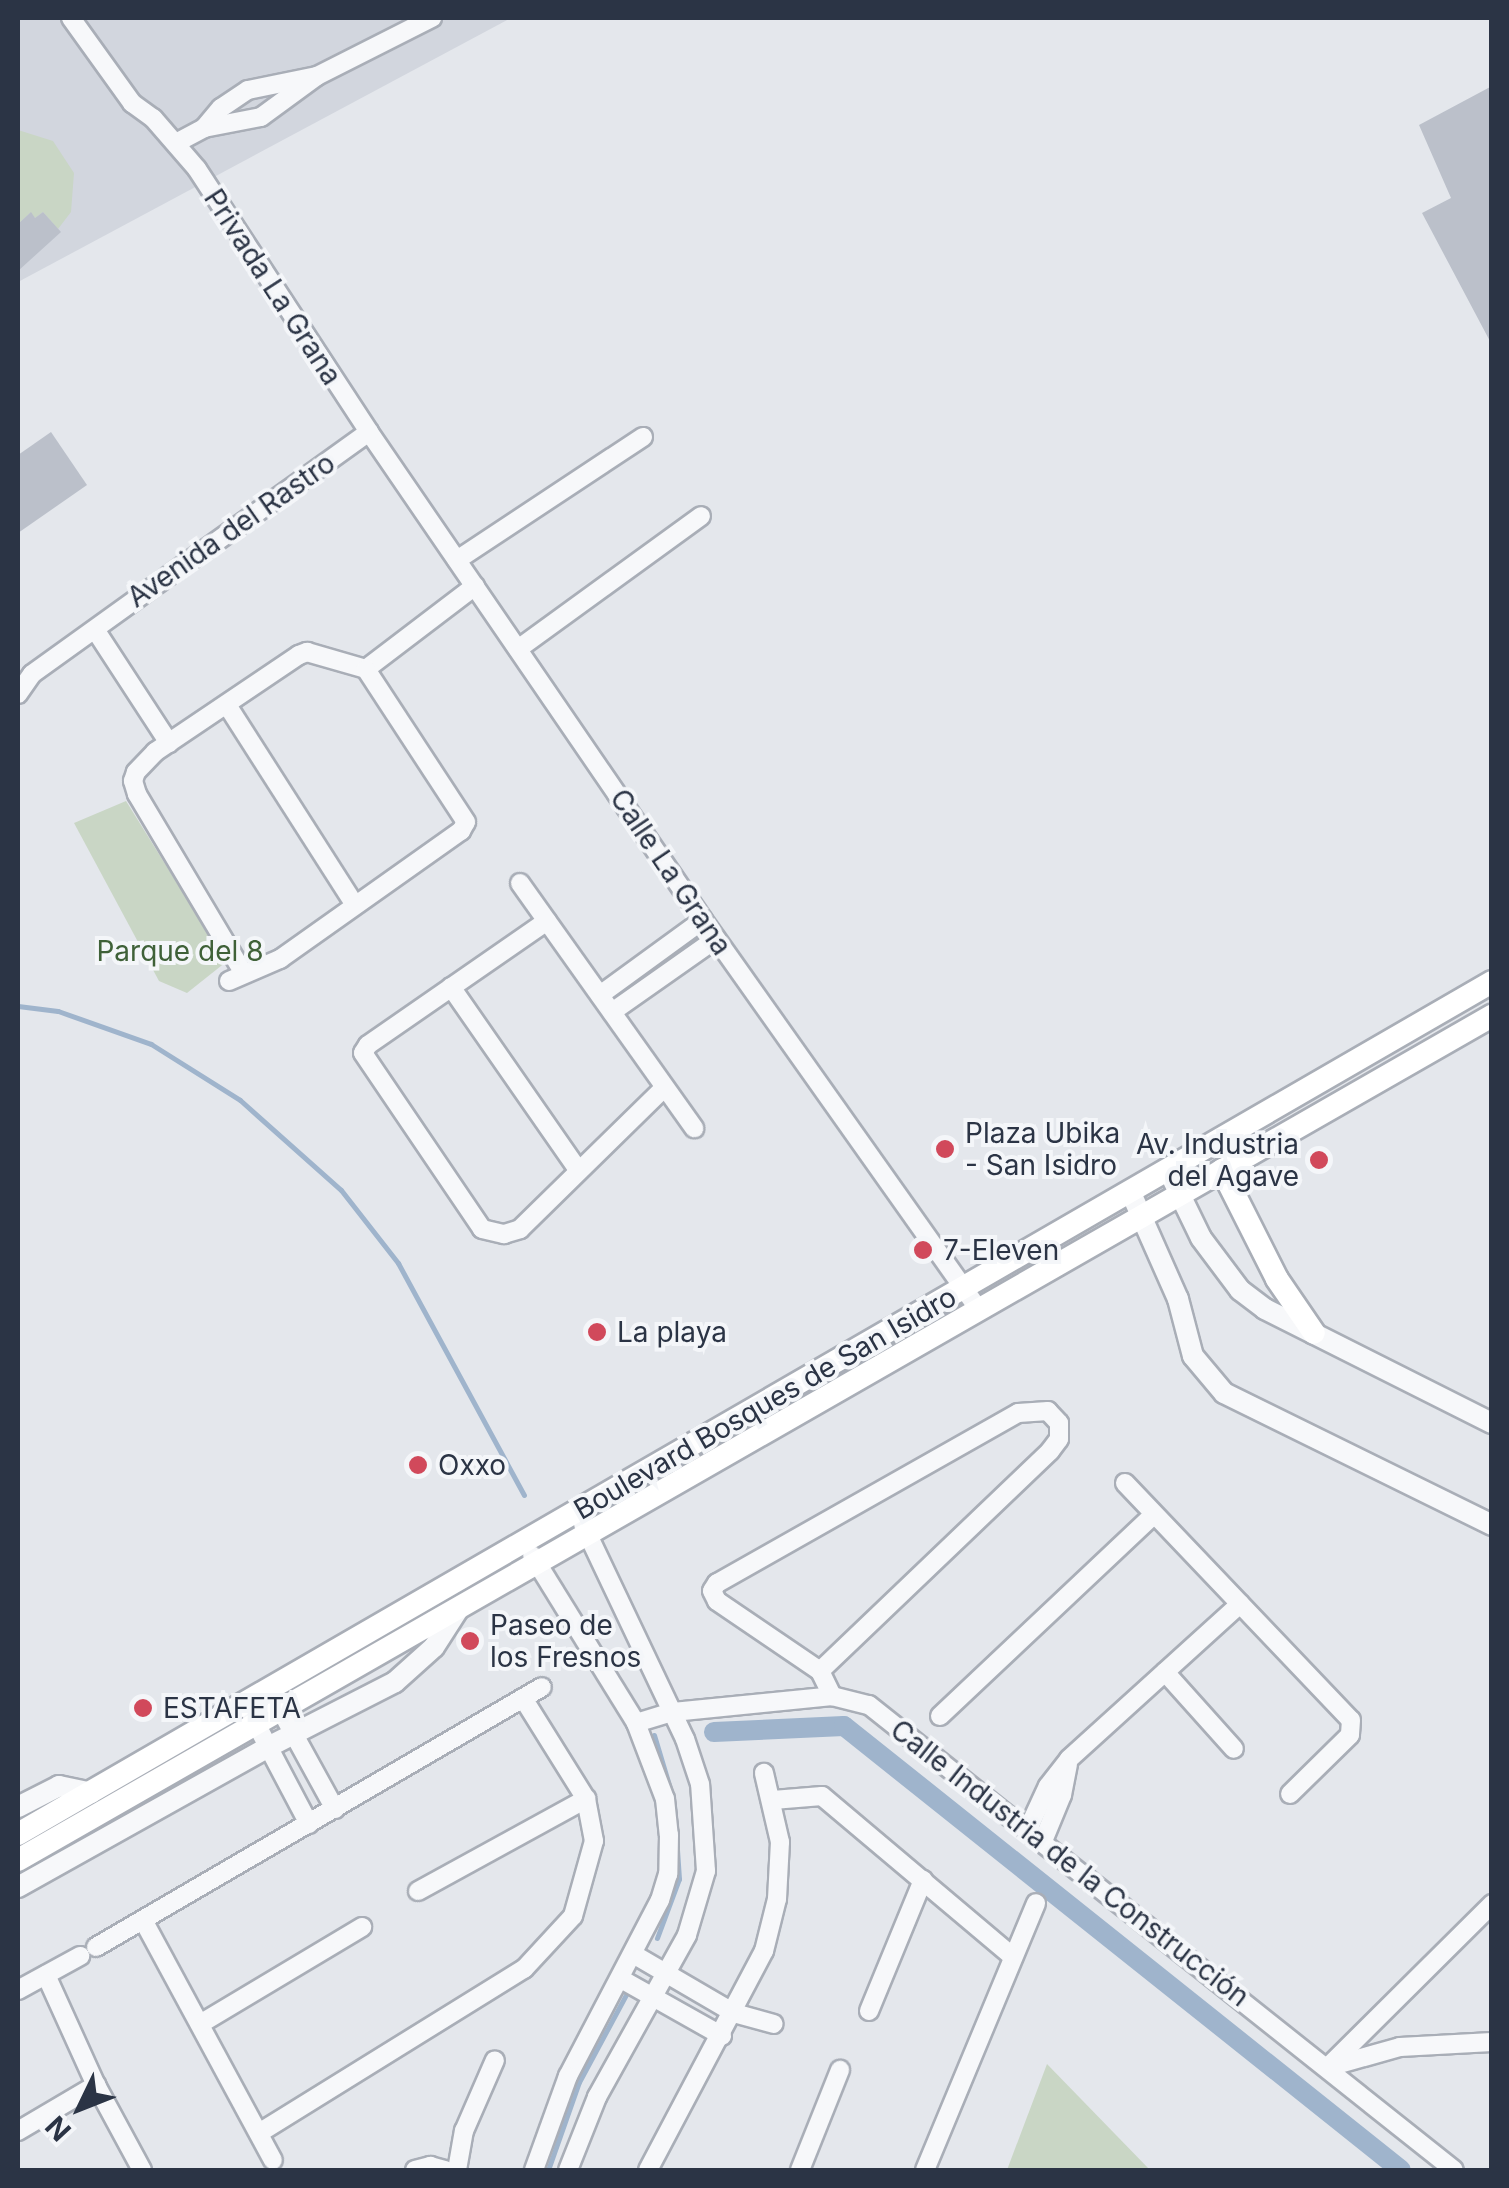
<!DOCTYPE html>
<meta charset="utf-8">
<style>
body{margin:0}
#map{position:relative;width:1509px;height:2188px;overflow:hidden;background:#e4e7ec;font-family:Inter,sans-serif}
div>[style]{position:absolute}
[style*='--x']{left:calc(var(--x)*1px);top:calc(var(--y)*1px);width:calc(var(--w)*1px);rotate:calc(var(--a)*1deg)}
.built>*{inset:0;background:#d2d6de}
.green>*{inset:0;background:#c9d6c5}
.stream>*{height:5px;margin:-2.5px;padding:0 2.5px;transform-origin:2.5px;border-radius:2.5px;background:#9fb4cc}
.canal>*{height:20px;margin:-10px;padding:0 10px;transform-origin:10px;border-radius:10px;background:#9fb4cc}
.building>*{inset:0;background:#bbc0ca}
.roads{filter:drop-shadow(2px 0 #a9aeb7) drop-shadow(-2px 0 #a9aeb7) drop-shadow(0 2px #a9aeb7) drop-shadow(0 -2px #a9aeb7)}
.minor>*{height:18px;margin:-9px;padding:0 9px;transform-origin:9px;border-radius:9px;background:#f7f8fa}
.tertiary>*{height:20px;margin:-10px;padding:0 10px;transform-origin:10px;border-radius:10px;background:#f7f8fa}
.secondary>*{height:22px;margin:-11px;padding:0 11px;transform-origin:11px;border-radius:11px;background:#fff}
.dots>*{width:28px;height:28px;translate:-50% -50%;box-sizing:border-box;border:5px solid #f4f6f9;border-radius:50%}
span{translate:-50% -50%;white-space:nowrap;text-align:center;line-height:1.15;-webkit-text-stroke:8px #f4f6f9;paint-order:stroke}
.street-label{font-size:28px;color:#2b3445}
.park-label{font-size:28px;color:#3f6138}
.poi-label{font-size:28px;color:#2b3445}
.left{translate:0 -50%;text-align:left}
.right{translate:-100% -50%;text-align:right}
.frame{position:absolute;inset:0;border:20px solid #2b3445;pointer-events:none}
.north{position:absolute;left:30px;top:2058px;width:100px;height:100px;-webkit-text-stroke:8px #f4f6f9;paint-order:stroke;rotate:227deg;font-size:28px;font-weight:700;line-height:40px;text-align:center;color:#2b3445}
.north::after{content:'';display:block;margin:auto;width:35px;height:45px;background:#2b3445;clip-path:polygon(50% 0,100% 100%,50% 72%,0 100%)}
</style>
<div id="map">
<div class="built">
<i style="clip-path:polygon(18px 18px,511px 18px,18px 282px)"></i>
</div>
<div class="green">
<i style="clip-path:polygon(18px 130px,53px 141px,74px 173px,71px 212px,58px 229px,43px 212px,35px 218px,30px 213px,18px 224px)"></i>
<i style="clip-path:polygon(126px 801px,226px 962px,187px 993px,159px 981px,74px 823px)"></i>
<i style="clip-path:polygon(1047px 2064px,1150px 2170px,1007px 2170px)"></i>
</div>
<div class="stream">
<i style="--x:18;--y:1006;--w:40;--a:7.1"></i>
<i style="--x:58;--y:1011;--w:99;--a:19.5"></i>
<i style="--x:151;--y:1044;--w:105;--a:32.2"></i>
<i style="--x:240;--y:1100;--w:135;--a:41.7"></i>
<i style="--x:341;--y:1190;--w:93;--a:52"></i>
<i style="--x:398;--y:1263;--w:264;--a:61.5"></i>
<i style="--x:654;--y:1735;--w:63;--a:73.3"></i>
<i style="--x:657;--y:1938;--w:63;--a:-69.6"></i>
<i style="--x:679;--y:1879;--w:74;--a:-93.9"></i>
<i style="--x:548;--y:2170;--w:93;--a:-70.6"></i>
<i style="--x:579;--y:2082;--w:106;--a:-61.7"></i>
</div>
<div class="canal">
<i style="--x:714;--y:1732;--w:130;--a:-2.6"></i>
<i style="--x:844;--y:1726;--w:712;--a:38.56"></i>
</div>
<div class="building">
<i style="clip-path:polygon(1492px 86px,1492px 345px,1422px 213px,1451px 198px,1419px 125px)"></i>
<i style="clip-path:polygon(31px 212px,35px 218px,43px 212px,61px 232px,18px 271px,18px 224px)"></i>
<i style="clip-path:polygon(51px 432px,87px 485px,18px 533px,18px 455px)"></i>
</div>
<div class="roads">
<div class="minor">
<i style="--x:71;--y:18;--w:105;--a:54.3"></i>
<i style="--x:132;--y:103;--w:26;--a:36"></i>
<i style="--x:153;--y:118;--w:67;--a:49.2"></i>
<i style="--x:197;--y:169;--w:314;--a:56.8"></i>
<i style="--x:369;--y:432;--w:591;--a:55.61"></i>
<i style="--x:703;--y:920;--w:476;--a:54.7"></i>
<i style="--x:204;--y:128;--w:58;--a:-10.9"></i>
<i style="--x:261;--y:117;--w:69;--a:-36.2"></i>
<i style="--x:317;--y:76;--w:129;--a:-26.8"></i>
<i style="--x:176;--y:143;--w:32;--a:-28"></i>
<i style="--x:204;--y:128;--w:26;--a:-50"></i>
<i style="--x:221;--y:108;--w:32;--a:-34"></i>
<i style="--x:248;--y:90;--w:70;--a:-11.5"></i>
<i style="--x:457;--y:560;--w:223;--a:-33.5"></i>
<i style="--x:96;--y:631;--w:134;--a:56.9"></i>
<i style="--x:518;--y:649;--w:226;--a:-36"></i>
<i style="--x:366;--y:669;--w:137;--a:-37.3"></i>
<i style="--x:18;--y:694;--w:24;--a:-55"></i>
<i style="--x:32;--y:674;--w:415;--a:-35.7"></i>
<i style="--x:227;--y:705;--w:237;--a:57.4"></i>
<i style="--x:520;--y:883;--w:301;--a:54.6"></i>
<i style="--x:547;--y:921;--w:218;--a:145.3"></i>
<i style="--x:368;--y:1045;--w:9;--a:122"></i>
<i style="--x:363;--y:1053;--w:212;--a:55.9"></i>
<i style="--x:482;--y:1229;--w:23;--a:13"></i>
<i style="--x:504;--y:1234;--w:17;--a:-17"></i>
<i style="--x:520;--y:1229;--w:202;--a:-44.4"></i>
<i style="--x:243;--y:972;--w:207;--a:-120.8"></i>
<i style="--x:137;--y:794;--w:14;--a:-107"></i>
<i style="--x:133;--y:781;--w:9;--a:-72"></i>
<i style="--x:136;--y:772;--w:28;--a:-46"></i>
<i style="--x:155;--y:752;--w:174;--a:-34"></i>
<i style="--x:299;--y:655;--w:9;--a:-21"></i>
<i style="--x:307;--y:652;--w:61;--a:16.1"></i>
<i style="--x:229;--y:981;--w:56;--a:-23.3"></i>
<i style="--x:280;--y:959;--w:222;--a:-35.3"></i>
<i style="--x:461;--y:831;--w:10;--a:-61"></i>
<i style="--x:466;--y:822;--w:183;--a:-123.2"></i>
<i style="--x:451;--y:987;--w:223;--a:55.2"></i>
<i style="--x:600;--y:995;--w:127;--a:-36.1"></i>
<i style="--x:612;--y:1012;--w:127;--a:-35.1"></i>
<i style="--x:1125;--y:1483;--w:327;--a:46.4"></i>
<i style="--x:1351;--y:1720;--w:15;--a:94"></i>
<i style="--x:1350;--y:1735;--w:84;--a:135.5"></i>
<i style="--x:532;--y:1555;--w:198;--a:58.2"></i>
<i style="--x:636;--y:1723;--w:81;--a:69.1"></i>
<i style="--x:665;--y:1799;--w:36;--a:84"></i>
<i style="--x:669;--y:1835;--w:39;--a:91"></i>
<i style="--x:668;--y:1874;--w:27;--a:107"></i>
<i style="--x:660;--y:1900;--w:199;--a:117.6"></i>
<i style="--x:568;--y:2076;--w:100;--a:109.9"></i>
<i style="--x:820;--y:1671;--w:318;--a:-43.7"></i>
<i style="--x:1050;--y:1451;--w:15;--a:-53"></i>
<i style="--x:1059;--y:1439;--w:16;--a:-90"></i>
<i style="--x:1059;--y:1423;--w:16;--a:-133"></i>
<i style="--x:1048;--y:1411;--w:30;--a:176"></i>
<i style="--x:1018;--y:1413;--w:346;--a:150.5"></i>
<i style="--x:717;--y:1583;--w:9;--a:122"></i>
<i style="--x:712;--y:1591;--w:11;--a:63"></i>
<i style="--x:717;--y:1601;--w:125;--a:34.2"></i>
<i style="--x:820;--y:1671;--w:28;--a:64"></i>
<i style="--x:1165;--y:1672;--w:103;--a:48.1"></i>
<i style="--x:269;--y:1689;--w:137;--a:61.2"></i>
<i style="--x:252;--y:1716;--w:122;--a:62.2"></i>
<i style="--x:940;--y:1716;--w:294;--a:-43.3"></i>
<i style="--x:636;--y:1723;--w:39;--a:-17"></i>
<i style="--x:673;--y:1712;--w:160;--a:-5.7"></i>
<i style="--x:832;--y:1696;--w:38;--a:14"></i>
<i style="--x:869;--y:1705;--w:747;--a:38.48"></i>
<i style="--x:773;--y:1800;--w:49;--a:-4.7"></i>
<i style="--x:822;--y:1796;--w:250;--a:40.1"></i>
<i style="--x:1028;--y:1829;--w:47;--a:-65.1"></i>
<i style="--x:1048;--y:1786;--w:34;--a:-52"></i>
<i style="--x:1069;--y:1759;--w:231;--a:-42.2"></i>
<i style="--x:1043;--y:1841;--w:50;--a:-67.6"></i>
<i style="--x:1062;--y:1795;--w:31;--a:-79"></i>
<i style="--x:418;--y:1891;--w:192;--a:-28.7"></i>
<i style="--x:143;--y:1920;--w:273;--a:61.6"></i>
<i style="--x:96;--y:1947;--w:516;--a:-30.24"></i>
<i style="--x:633;--y:1954;--w:117;--a:30.3"></i>
<i style="--x:734;--y:2013;--w:41;--a:15.4"></i>
<i style="--x:46;--y:1975;--w:121;--a:65.6"></i>
<i style="--x:96;--y:2085;--w:97;--a:61.6"></i>
<i style="--x:621;--y:1979;--w:116;--a:29.4"></i>
<i style="--x:18;--y:1990;--w:71;--a:-28.7"></i>
<i style="--x:869;--y:2011;--w:142;--a:-67.6"></i>
<i style="--x:200;--y:2024;--w:189;--a:-30.9"></i>
<i style="--x:1332;--y:2066;--w:71;--a:-15.6"></i>
<i style="--x:1400;--y:2047;--w:92;--a:-3.1"></i>
<i style="--x:1327;--y:2068;--w:233;--a:-44.8"></i>
<i style="--x:18;--y:2131;--w:91;--a:-30.5"></i>
<i style="--x:259;--y:2133;--w:312;--a:-31.8"></i>
<i style="--x:524;--y:1969;--w:72;--a:-47.2"></i>
<i style="--x:573;--y:1916;--w:78;--a:-74.4"></i>
<i style="--x:594;--y:1841;--w:43;--a:-100.8"></i>
<i style="--x:586;--y:1799;--w:119;--a:-122"></i>
<i style="--x:415;--y:2170;--w:16;--a:-15"></i>
<i style="--x:430;--y:2166;--w:16;--a:15"></i>
<i style="--x:457;--y:2170;--w:40;--a:-80"></i>
<i style="--x:464;--y:2131;--w:77;--a:-66.4"></i>
<i style="--x:568;--y:2170;--w:79;--a:-68.3"></i>
<i style="--x:597;--y:2097;--w:185;--a:-60.9"></i>
<i style="--x:687;--y:1935;--w:67;--a:-73.5"></i>
<i style="--x:706;--y:1871;--w:87;--a:-93.9"></i>
<i style="--x:700;--y:1784;--w:47;--a:-108.4"></i>
<i style="--x:685;--y:1739;--w:238;--a:-115.4"></i>
<i style="--x:648;--y:2170;--w:248;--a:-62.1"></i>
<i style="--x:764;--y:1951;--w:54;--a:-76"></i>
<i style="--x:777;--y:1899;--w:57;--a:-87"></i>
<i style="--x:780;--y:1842;--w:71;--a:-103.1"></i>
<i style="--x:800;--y:2170;--w:108;--a:-68.2"></i>
<i style="--x:925;--y:2170;--w:289;--a:-67.4"></i>
</div>
<div class="tertiary">
<i style="--x:1169;--y:1172;--w:73;--a:64.1"></i>
<i style="--x:1201;--y:1238;--w:65;--a:53.1"></i>
<i style="--x:1240;--y:1290;--w:31;--a:37"></i>
<i style="--x:1265;--y:1309;--w:254;--a:26.7"></i>
<i style="--x:1131;--y:1193;--w:116;--a:66.1"></i>
<i style="--x:1178;--y:1299;--w:59;--a:75.3"></i>
<i style="--x:1193;--y:1356;--w:48;--a:50"></i>
<i style="--x:1224;--y:1393;--w:299;--a:26.2"></i>
<i style="--x:18;--y:1807;--w:46;--a:-27.1"></i>
<i style="--x:59;--y:1786;--w:33;--a:12"></i>
<i style="--x:18;--y:1887;--w:289;--a:-29.2"></i>
<i style="--x:270;--y:1746;--w:140;--a:-27.1"></i>
<i style="--x:395;--y:1682;--w:52;--a:-41.9"></i>
<i style="--x:434;--y:1647;--w:46;--a:-57.3"></i>
</div>
<div class="secondary">
<i style="--x:1222;--y:1170;--w:122;--a:63.2"></i>
<i style="--x:1277;--y:1279;--w:65;--a:55.6"></i>
<i style="--x:18;--y:1834;--w:1703;--a:-30.03"></i>
<i style="--x:18;--y:1860;--w:1699;--a:-29.8"></i>
</div>
</div>
<div class="dots">
<i style="left:945px;top:1149px;background:#d1495b"></i>
<i style="left:1319px;top:1160px;background:#d1495b"></i>
<i style="left:923px;top:1250px;background:#d1495b"></i>
<i style="left:597px;top:1332px;background:#d1495b"></i>
<i style="left:418px;top:1465px;background:#d1495b"></i>
<i style="left:470px;top:1641px;background:#d1495b"></i>
<i style="left:143px;top:1708px;background:#d1495b"></i>
</div>
<div class="street-label">
<span style="left:273px;top:287px;rotate:57deg">Privada La Grana</span>
<span style="left:231px;top:530px;rotate:-35deg">Avenida del Rastro</span>
<span style="left:671px;top:872px;rotate:56deg">Calle La Grana</span>
<span style="left:765px;top:1403px;rotate:-30deg">Boulevard Bosques de San Isidro</span>
<span style="left:1070px;top:1863px;rotate:38deg">Calle Industria de la Construcción</span>
</div>
<div class="park-label">
<span style="left:180px;top:951px">Parque del 8</span>
</div>
<div class="poi-label">
<span class="left" style="left:965px;top:1149px">Plaza Ubika<br>- San Isidro</span>
<span class="right" style="left:1299px;top:1160px">Av. Industria<br>del Agave</span>
<span class="left" style="left:943px;top:1250px">7-Eleven</span>
<span class="left" style="left:617px;top:1332px">La playa</span>
<span class="left" style="left:438px;top:1465px">Oxxo</span>
<span class="left" style="left:490px;top:1641px">Paseo de<br>los Fresnos</span>
<span class="left" style="left:163px;top:1708px">ESTAFETA</span>
</div>
<div class="frame"></div>
<div class="north">N</div>
</div>
